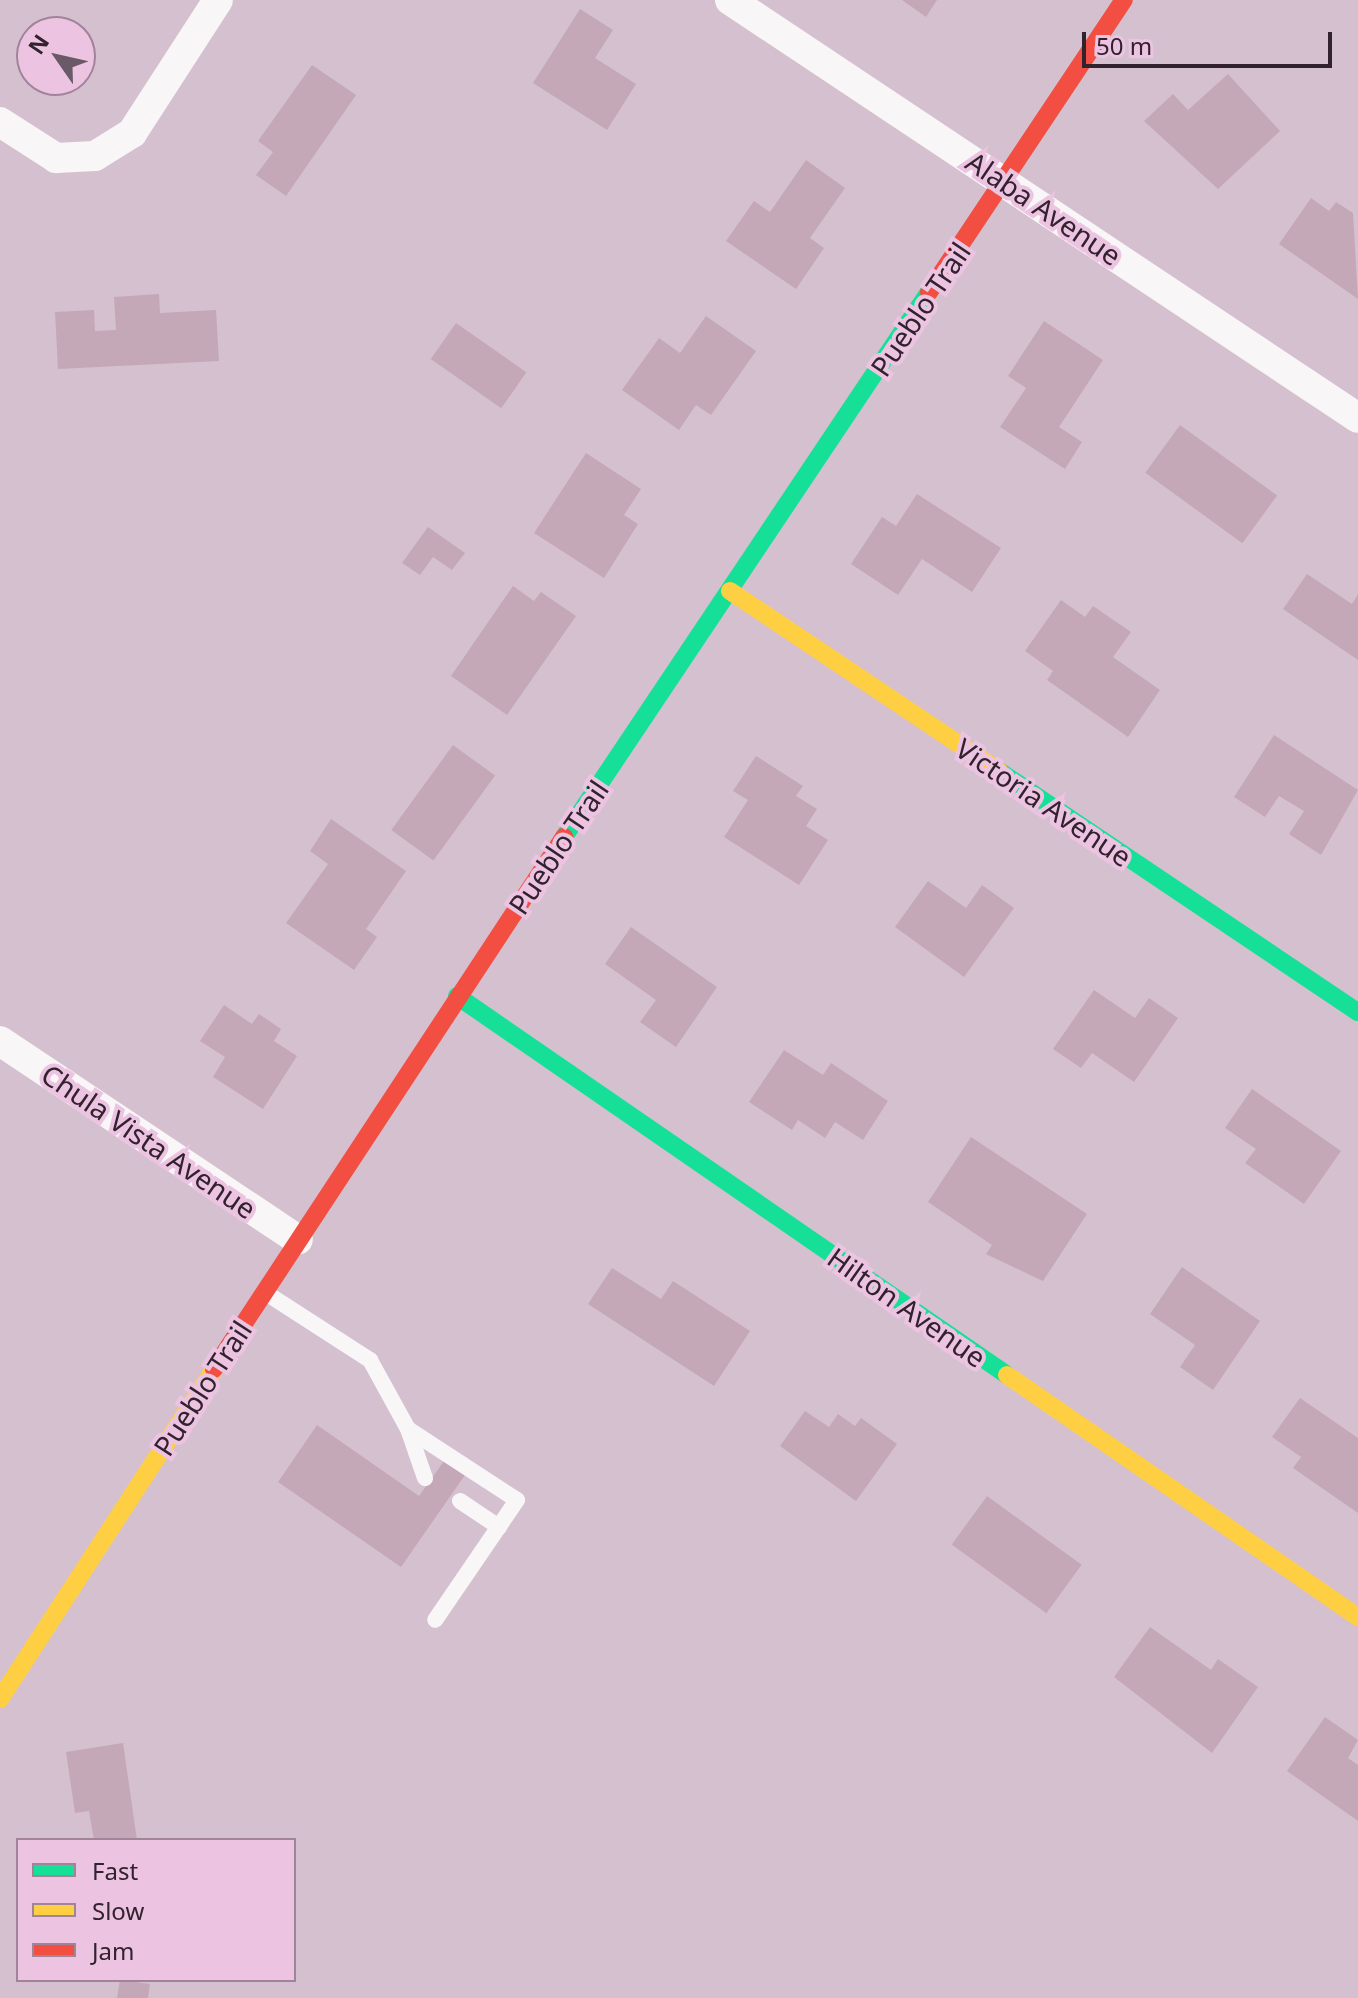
<!DOCTYPE html>
<style>
body{margin:0}
#map{position:relative;width:1358px;height:1998px;overflow:hidden;background:#d5c0d0;font-family:"Noto Sans",sans-serif}
div>[style]{position:absolute}
[style*='--x']{left:calc(var(--x)*1px);top:calc(var(--y)*1px);width:calc(var(--w)*1px);rotate:calc(var(--a)*1deg)}
.building>*{inset:0;background:#c4a8b7;transform-origin:0 0}
.lane>*{height:16px;margin:-8px;padding:0 8px;transform-origin:8px;border-radius:8px;background:#f9f6f8}
.street>*{height:30px;margin:-15px;padding:0 15px;transform-origin:15px;border-radius:15px;background:#f9f6f8}
.fast>*{height:18px;margin:-9px;padding:0 9px;transform-origin:9px;border-radius:9px;background:#16e098}
.slow>*{height:18px;margin:-9px;padding:0 9px;transform-origin:9px;border-radius:9px;background:#ffcf43}
.jam>*{height:18px;margin:-9px;padding:0 9px;transform-origin:9px;border-radius:9px;background:#f24e42}
span{translate:-50% -50%;white-space:nowrap;text-align:center;line-height:1.15;-webkit-text-stroke:8px #ecc4e2;paint-order:stroke}
.street-label{font-size:28px;color:#31222e}
.legend{position:absolute;left:16px;top:1838px;width:280px;height:144px;box-sizing:border-box;background:#ecc4e2;border:2px solid #a1839a;margin:0;padding:10px 14px;list-style:none;font-size:24px;color:#31222e}
.legend li{display:flex;align-items:center;gap:16px;height:40px}
.legend b{width:40px;border:2px solid #a1839a}
.north{position:absolute;left:16px;top:16px;width:80px;height:80px;box-sizing:border-box;background:#ecc4e2;border:2px solid #a1839a;border-radius:50%;rotate:304deg;font-size:22px;font-weight:700;line-height:32px;text-align:center;color:#31222e}
.north::after{content:'';display:block;margin:auto;width:28px;height:36px;background:#6a5967;clip-path:polygon(50% 0,100% 100%,50% 72%,0 100%)}
.scale{position:absolute;left:1082px;top:32px;width:250px;height:36px;box-sizing:border-box;border:4px solid #31222e;border-top:0;padding-left:10px;font-size:24px;line-height:28px;white-space:nowrap;color:#31222e;-webkit-text-stroke:6px #ecc4e2;paint-order:stroke}
</style>
<div id="map">
<div class="building">
<i style="clip-path:polygon(902px 0,937px 0,926px 17px)"></i>
<i style="clip-path:polygon(580px 9px,613px 30px,595px 58px,636px 84px,607px 130px,533px 83px)"></i>
<i style="clip-path:polygon(312px 65px,356px 95px,286px 196px,256px 175px,273px 152px,258px 141px)"></i>
<i style="clip-path:polygon(1228px 74px,1280px 131px,1218px 189px,1144px 121px,1173px 94px,1188px 110px)"></i>
<i style="clip-path:polygon(806px 160px,845px 188px,810px 238px,824px 248px,796px 289px,726px 241px,754px 201px,770px 212px)"></i>
<i style="clip-path:polygon(1311px 198px,1329px 211px,1336px 202px,1353px 213px,1358px 299px,1279px 244px)"></i>
<i style="clip-path:polygon(159px 294px,160px 313px,216px 310px,219px 361px,58px 369px,55px 312px,94px 310px,95px 331px,116px 330px,114px 297px)"></i>
<i style="clip-path:polygon(706px 316px,756px 351px,711px 415px,696px 405px,679px 430px,622px 390px,659px 338px,680px 353px)"></i>
<i style="clip-path:polygon(1044px 321px,1103px 360px,1059px 427px,1082px 442px,1065px 469px,1000px 427px,1026px 388px,1008px 376px)"></i>
<i style="left:456px;top:323px;width:86px;height:44px;rotate:35deg"></i>
<i style="left:1180px;top:425px;width:120px;height:59px;rotate:36deg"></i>
<i style="clip-path:polygon(586px 453px,641px 489px,624px 515px,638px 524px,604px 578px,534px 533px)"></i>
<i style="clip-path:polygon(917px 494px,1001px 548px,972px 592px,922px 559px,898px 595px,851px 564px,882px 517px,896px 526px)"></i>
<i style="clip-path:polygon(428px 527px,465px 553px,452px 570px,433px 557px,420px 575px,402px 563px)"></i>
<i style="clip-path:polygon(1307px 574px,1352px 604px,1358px 594px,1358px 660px,1283px 609px)"></i>
<i style="clip-path:polygon(513px 586px,534px 601px,541px 592px,576px 616px,507px 715px,451px 676px)"></i>
<i style="clip-path:polygon(1061px 600px,1085px 617px,1093px 606px,1131px 632px,1113px 657px,1160px 690px,1128px 737px,1047px 680px,1053px 671px,1025px 651px)"></i>
<i style="clip-path:polygon(1274px 735px,1358px 790px,1321px 855px,1289px 834px,1304px 811px,1279px 796px,1265px 817px,1234px 797px)"></i>
<i style="left:453px;top:745px;width:52px;height:105px;rotate:36deg"></i>
<i style="clip-path:polygon(756px 756px,803px 786px,796px 796px,817px 809px,806px 826px,828px 840px,799px 885px,724px 837px,748px 800px,733px 791px)"></i>
<i style="clip-path:polygon(331px 819px,406px 871px,366px 929px,377px 937px,354px 970px,286px 923px,328px 864px,310px 851px)"></i>
<i style="clip-path:polygon(928px 881px,966px 908px,982px 885px,1014px 908px,964px 977px,895px 927px)"></i>
<i style="clip-path:polygon(631px 927px,717px 987px,676px 1047px,640px 1022px,656px 1000px,605px 964px)"></i>
<i style="clip-path:polygon(1094px 990px,1135px 1018px,1149px 998px,1178px 1018px,1134px 1082px,1092px 1053px,1081px 1068px,1053px 1049px)"></i>
<i style="clip-path:polygon(224px 1005px,252px 1024px,259px 1014px,281px 1029px,274px 1041px,297px 1056px,263px 1109px,213px 1077px,225px 1057px,200px 1041px)"></i>
<i style="clip-path:polygon(784px 1050px,823px 1075px,831px 1063px,888px 1101px,863px 1140px,835px 1122px,825px 1138px,798px 1120px,792px 1130px,749px 1102px)"></i>
<i style="clip-path:polygon(1252px 1089px,1341px 1151px,1304px 1204px,1245px 1163px,1256px 1149px,1225px 1128px)"></i>
<i style="clip-path:polygon(971px 1137px,1087px 1214px,1043px 1281px,986px 1254px,992px 1245px,928px 1202px)"></i>
<i style="clip-path:polygon(1182px 1267px,1260px 1321px,1213px 1390px,1180px 1367px,1195px 1345px,1150px 1314px)"></i>
<i style="clip-path:polygon(612px 1268px,661px 1299px,673px 1281px,750px 1331px,714px 1386px,588px 1304px)"></i>
<i style="clip-path:polygon(1300px 1398px,1358px 1438px,1358px 1513px,1293px 1468px,1301px 1457px,1272px 1437px)"></i>
<i style="clip-path:polygon(805px 1411px,829px 1427px,838px 1414px,855px 1426px,861px 1418px,897px 1444px,856px 1501px,780px 1446px)"></i>
<i style="clip-path:polygon(317px 1425px,419px 1496px,444px 1461px,465px 1475px,401px 1567px,278px 1482px)"></i>
<i style="left:987px;top:1496px;width:117px;height:60px;rotate:36deg"></i>
<i style="clip-path:polygon(1150px 1627px,1211px 1670px,1218px 1659px,1258px 1687px,1212px 1753px,1114px 1677px)"></i>
<i style="clip-path:polygon(1325px 1717px,1358px 1740px,1348px 1758px,1358px 1765px,1358px 1821px,1287px 1771px)"></i>
<i style="clip-path:polygon(123px 1743px,137px 1840px,94px 1840px,89px 1811px,75px 1813px,66px 1752px)"></i>
<i style="clip-path:polygon(120px 1980px,150px 1984px,148px 1998px,117px 1998px)"></i>
</div>
<div class="lane">
<i style="--x:266;--y:1293;--w:124;--a:32.8"></i>
<i style="--x:370;--y:1360;--w:79;--a:61.2"></i>
<i style="--x:408;--y:1429;--w:130;--a:33.1"></i>
<i style="--x:517;--y:1500;--w:145;--a:124.3"></i>
<i style="--x:408;--y:1429;--w:52;--a:70.9"></i>
<i style="--x:460;--y:1501;--w:47;--a:33.7"></i>
</div>
<div class="street">
<i style="--x:730;--y:0;--w:754;--a:33.65"></i>
<i style="--x:0;--y:122;--w:67;--a:32.7"></i>
<i style="--x:56;--y:158;--w:39;--a:-3"></i>
<i style="--x:95;--y:156;--w:44;--a:-31.9"></i>
<i style="--x:132;--y:133;--w:158;--a:-57.1"></i>
<i style="--x:0;--y:1041;--w:358;--a:33.7"></i>
</div>
<div class="fast">
<i style="--x:999;--y:771;--w:432;--a:33.9"></i>
<i style="--x:564;--y:837;--w:656;--a:-56.19"></i>
<i style="--x:457;--y:996;--w:668;--a:34.57"></i>
</div>
<div class="slow">
<i style="--x:730;--y:591;--w:324;--a:33.8"></i>
<i style="--x:1007;--y:1375;--w:426;--a:34.6"></i>
<i style="--x:0;--y:1699;--w:393;--a:-57"></i>
</div>
<div class="jam">
<i style="--x:929;--y:292;--w:351;--a:-56.3"></i>
<i style="--x:214;--y:1369;--w:637;--a:-56.66"></i>
</div>
<div class="street-label">
<span style="left:1044px;top:208px;rotate:34deg">Alaba Avenue</span>
<span style="left:920px;top:309px;rotate:-56deg">Pueblo Trail</span>
<span style="left:1044px;top:802px;rotate:34deg">Victoria Avenue</span>
<span style="left:558px;top:847px;rotate:-56deg">Pueblo Trail</span>
<span style="left:149px;top:1141px;rotate:34deg">Chula Vista Avenue</span>
<span style="left:907px;top:1307px;rotate:35deg">Hilton Avenue</span>
<span style="left:202px;top:1388px;rotate:-57deg">Pueblo Trail</span>
</div>
<ul class="legend">
<li><b style="height:10px;background:#16e098"></b>Fast</li>
<li><b style="height:10px;background:#ffcf43"></b>Slow</li>
<li><b style="height:10px;background:#f24e42"></b>Jam</li>
</ul>
<div class="north">N</div>
<div class="scale">50 m</div>
</div>
